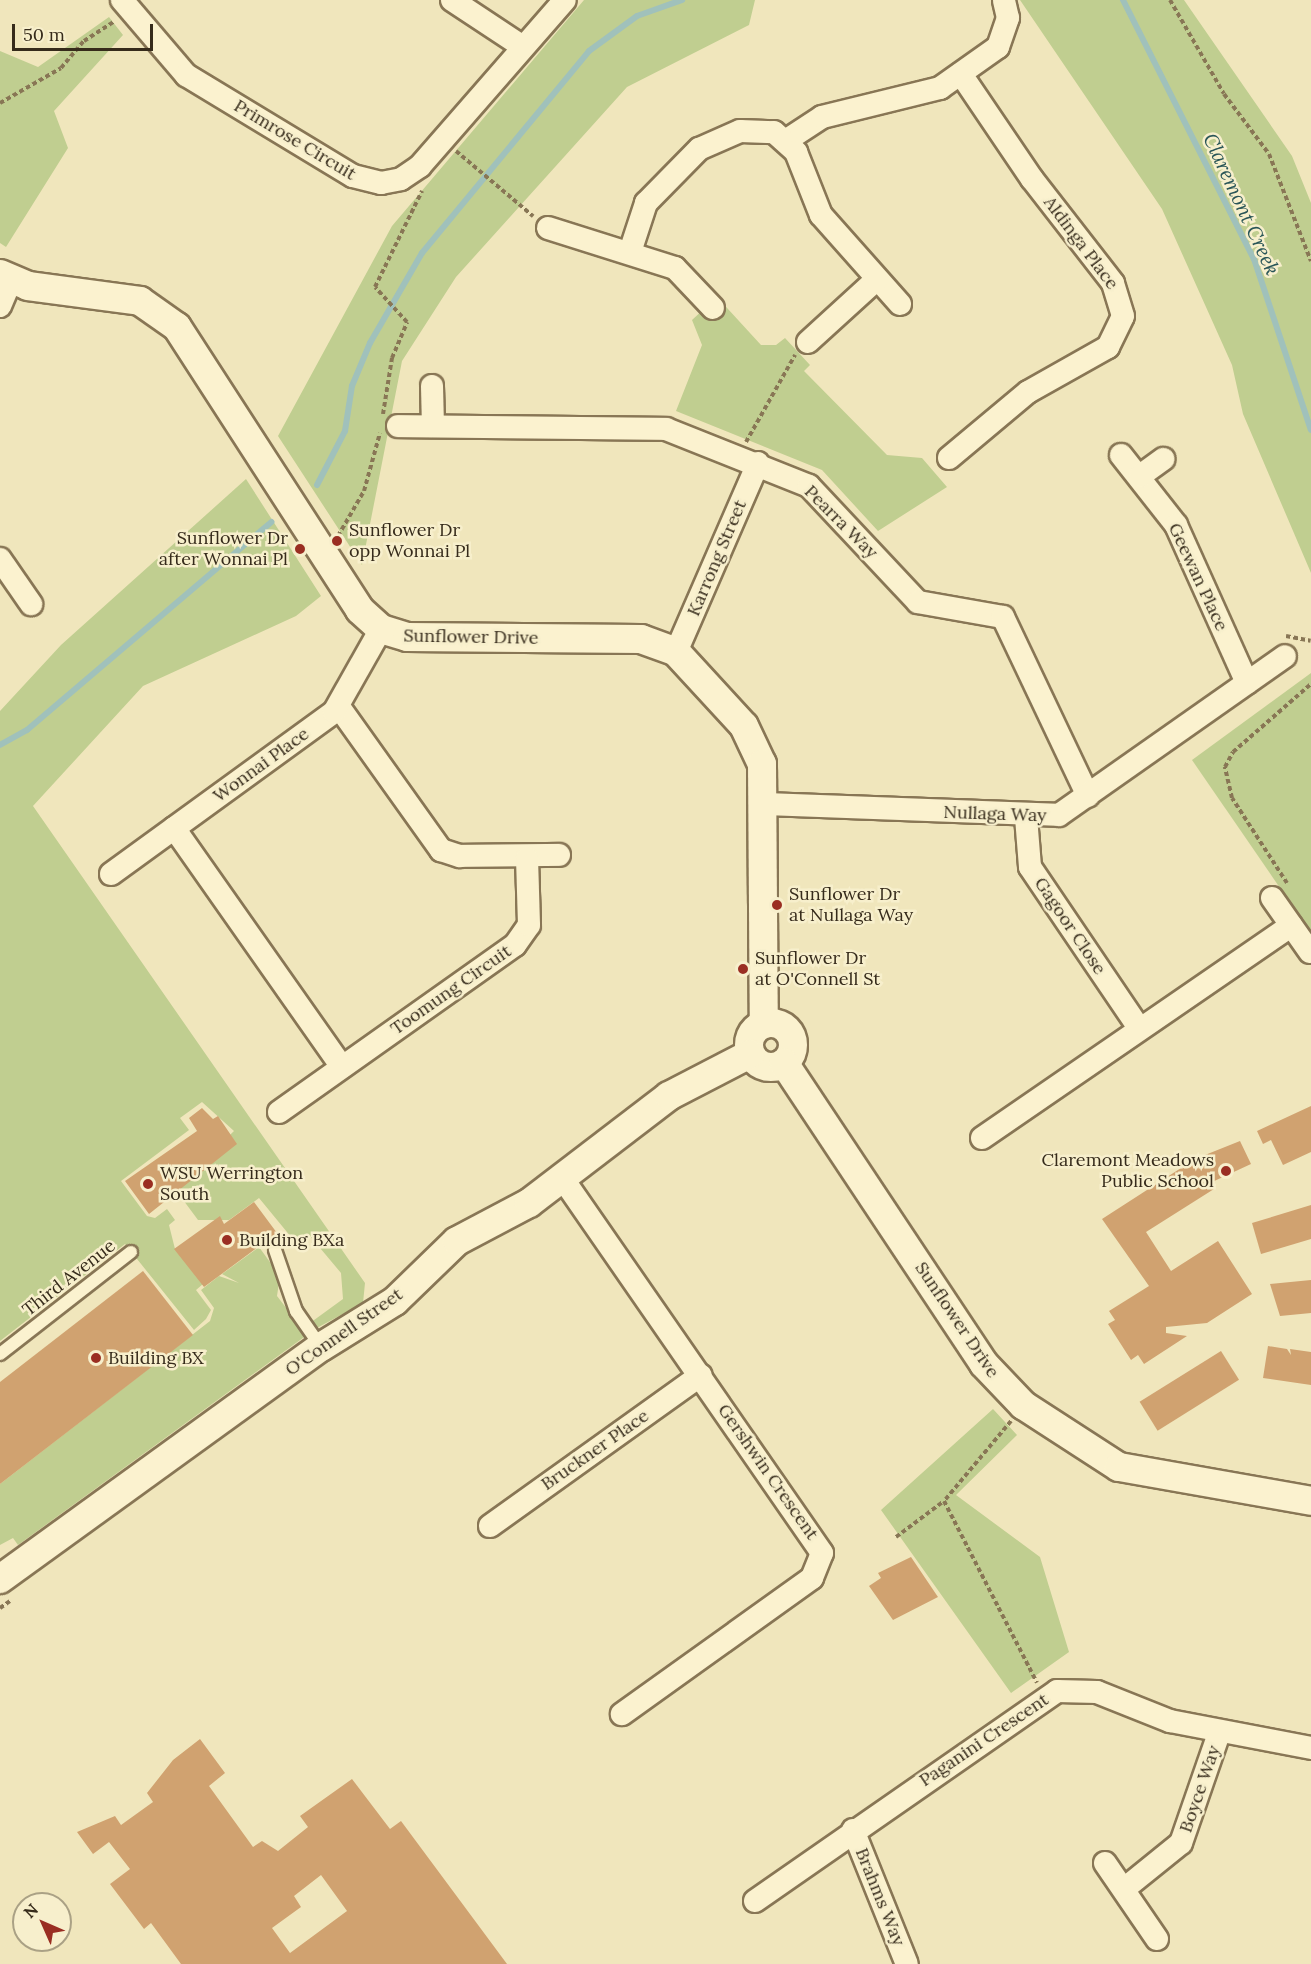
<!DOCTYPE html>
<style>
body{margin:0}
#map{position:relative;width:1311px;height:1964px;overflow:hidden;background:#f0e6bc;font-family:Lora,serif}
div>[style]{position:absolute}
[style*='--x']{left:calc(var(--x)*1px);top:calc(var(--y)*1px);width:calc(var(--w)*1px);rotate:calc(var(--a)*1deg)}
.green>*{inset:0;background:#c0ce90}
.stream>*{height:6px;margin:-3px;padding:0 3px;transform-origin:3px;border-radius:3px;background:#a0c1bb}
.building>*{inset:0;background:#d0a270;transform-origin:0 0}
.path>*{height:4px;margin-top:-2px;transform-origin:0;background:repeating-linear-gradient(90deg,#887655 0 4.5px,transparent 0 7.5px)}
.roads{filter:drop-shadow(2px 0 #887655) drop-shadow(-2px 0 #887655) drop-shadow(0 2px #887655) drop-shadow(0 -2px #887655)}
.service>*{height:12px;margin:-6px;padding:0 6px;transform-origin:6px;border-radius:6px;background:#fbf2cf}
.minor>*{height:22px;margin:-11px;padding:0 11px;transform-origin:11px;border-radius:11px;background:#fbf2cf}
.tertiary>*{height:28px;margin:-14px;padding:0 14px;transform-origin:14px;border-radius:14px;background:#fbf2cf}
.tertiary>.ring{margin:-14px;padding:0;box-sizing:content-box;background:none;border:28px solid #fbf2cf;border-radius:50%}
.dots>*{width:16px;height:16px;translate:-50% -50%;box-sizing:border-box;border:3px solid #f7efcc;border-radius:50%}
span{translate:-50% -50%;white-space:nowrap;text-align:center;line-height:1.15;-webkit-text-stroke:5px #f7efcc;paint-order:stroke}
.street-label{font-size:18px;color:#362b1b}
.poi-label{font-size:18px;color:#362b1b}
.left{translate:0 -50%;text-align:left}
.right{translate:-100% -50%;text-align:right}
.water-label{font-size:20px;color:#295557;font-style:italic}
.north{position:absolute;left:12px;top:1892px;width:60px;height:60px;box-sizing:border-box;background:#f7efcc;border:2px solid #aaa185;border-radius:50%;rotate:315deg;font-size:16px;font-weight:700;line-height:24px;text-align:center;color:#362b1b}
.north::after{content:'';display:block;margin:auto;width:21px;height:27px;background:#9a2e22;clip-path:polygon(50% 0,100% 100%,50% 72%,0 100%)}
.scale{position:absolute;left:12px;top:24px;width:141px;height:27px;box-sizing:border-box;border:3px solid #362b1b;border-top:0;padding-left:8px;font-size:18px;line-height:21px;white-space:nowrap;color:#362b1b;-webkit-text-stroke:4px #f7efcc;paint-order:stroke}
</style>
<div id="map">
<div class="green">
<i style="clip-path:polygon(584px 0,755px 0,749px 25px,627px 87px,456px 277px,402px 361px,362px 565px,278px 436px,392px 226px)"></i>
<i style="clip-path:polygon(1020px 0,1184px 0,1292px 156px,1311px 203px,1311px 573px,1243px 414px,1232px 365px,1162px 209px)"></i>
<i style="clip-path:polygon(109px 17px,123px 35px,54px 111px,68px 148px,6px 247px,0 243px,0 51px,38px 67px)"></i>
<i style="clip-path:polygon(717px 297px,761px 345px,776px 345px,785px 338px,810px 365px,804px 371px,887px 455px,922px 458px,947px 487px,878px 531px,822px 470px,676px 411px,702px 345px,692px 320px)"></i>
<i style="clip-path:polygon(246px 479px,321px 596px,296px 616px,143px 686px,33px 806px,365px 1283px,363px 1303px,315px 1329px,310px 1323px,343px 1299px,341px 1273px,310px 1236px,296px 1243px,259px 1198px,229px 1220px,198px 1220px,175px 1189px,234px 1131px,202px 1102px,180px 1118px,189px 1130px,121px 1181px,147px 1216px,155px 1218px,167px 1209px,175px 1220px,169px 1225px,175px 1249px,203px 1284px,196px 1290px,211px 1310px,206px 1319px,194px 1330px,125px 1244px,0 1341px,0 711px,61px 645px)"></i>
<i style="clip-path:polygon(1311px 673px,1311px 933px,1192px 760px)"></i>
<i style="clip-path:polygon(259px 1247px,280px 1276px,277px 1296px,307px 1335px,18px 1545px,13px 1538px,0 1545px,0 1484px,210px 1321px,214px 1308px,201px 1290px,219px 1276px,239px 1283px,222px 1274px)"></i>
<i style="clip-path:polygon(993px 1409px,1017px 1435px,956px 1495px,1040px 1557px,1069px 1652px,1011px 1693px,881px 1510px)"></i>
</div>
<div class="stream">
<i style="--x:1123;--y:0;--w:290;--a:63.2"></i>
<i style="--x:1254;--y:259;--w:180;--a:71.6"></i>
<i style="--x:317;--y:485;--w:61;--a:-62.6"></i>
<i style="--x:345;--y:431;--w:46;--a:-81.2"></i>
<i style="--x:352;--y:386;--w:47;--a:-67.3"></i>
<i style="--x:370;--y:343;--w:104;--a:-60"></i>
<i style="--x:422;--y:253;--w:262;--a:-50.4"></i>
<i style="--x:589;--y:51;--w:59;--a:-36.1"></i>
<i style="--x:637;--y:16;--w:48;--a:-19.6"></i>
<i style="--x:0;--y:745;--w:31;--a:-29"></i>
<i style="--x:27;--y:730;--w:321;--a:-40.4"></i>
</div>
<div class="building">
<i style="clip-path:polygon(1311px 1106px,1311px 1152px,1283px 1165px,1271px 1140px,1263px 1144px,1257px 1131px)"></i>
<i style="clip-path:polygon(202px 1108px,213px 1119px,218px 1116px,237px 1144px,149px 1214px,125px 1181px,197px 1131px,189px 1118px)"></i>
<i style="clip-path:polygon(1240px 1141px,1251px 1164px,1210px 1183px,1214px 1189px,1146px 1232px,1171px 1271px,1218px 1241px,1252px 1294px,1207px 1323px,1166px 1327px,1166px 1333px,1187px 1336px,1144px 1364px,1138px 1355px,1131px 1360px,1108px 1324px,1115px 1320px,1109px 1311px,1149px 1286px,1102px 1219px,1195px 1159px)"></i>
<i style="clip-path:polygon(254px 1202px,277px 1233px,204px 1287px,174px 1249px,220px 1216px,224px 1224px)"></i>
<i style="clip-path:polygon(1311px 1205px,1311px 1239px,1261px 1254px,1252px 1223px)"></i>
<i style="clip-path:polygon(143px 1271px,193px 1335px,0 1484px,0 1382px)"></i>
<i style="clip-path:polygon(1311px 1280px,1311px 1313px,1280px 1316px,1270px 1284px)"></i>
<i style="clip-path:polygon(1268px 1346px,1287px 1349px,1291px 1355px,1290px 1349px,1311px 1352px,1311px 1385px,1263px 1378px)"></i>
<i style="left:1221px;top:1351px;width:34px;height:96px;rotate:58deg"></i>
<i style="clip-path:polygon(911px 1557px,938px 1597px,893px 1620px,869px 1586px,881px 1578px,878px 1573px)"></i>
<i style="clip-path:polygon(evenodd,200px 1739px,225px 1773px,209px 1786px,253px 1847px,262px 1841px,278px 1851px,308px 1827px,300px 1816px,352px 1779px,390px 1829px,401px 1821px,507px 1964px,181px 1964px,151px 1923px,144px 1929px,110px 1884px,130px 1869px,109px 1842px,93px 1854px,77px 1832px,115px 1816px,121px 1825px,153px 1802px,147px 1793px,173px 1760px,200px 1739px,321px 1875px,347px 1911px,290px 1953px,272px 1928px,301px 1907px,294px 1896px,321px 1875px)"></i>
</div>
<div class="path">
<i style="--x:1170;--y:0;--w:108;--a:60.1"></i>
<i style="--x:1224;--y:94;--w:75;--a:53.1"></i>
<i style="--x:1269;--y:154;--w:115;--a:68.6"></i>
<i style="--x:0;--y:103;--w:70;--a:-29.8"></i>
<i style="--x:61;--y:68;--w:35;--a:-50"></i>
<i style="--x:84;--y:41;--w:37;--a:-33"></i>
<i style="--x:456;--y:151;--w:101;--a:40.2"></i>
<i style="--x:383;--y:414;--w:57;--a:-80.9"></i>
<i style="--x:392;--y:358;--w:39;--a:-67"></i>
<i style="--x:407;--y:322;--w:47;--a:-132.4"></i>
<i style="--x:375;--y:287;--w:107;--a:-63.9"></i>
<i style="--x:746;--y:442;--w:100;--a:-60.6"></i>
<i style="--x:338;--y:536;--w:52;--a:-60"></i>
<i style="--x:364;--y:491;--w:60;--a:-74.6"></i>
<i style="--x:1286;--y:636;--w:25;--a:11"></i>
<i style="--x:1287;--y:883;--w:101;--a:-122.9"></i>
<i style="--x:1232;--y:798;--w:32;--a:-103"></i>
<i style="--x:1225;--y:767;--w:17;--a:-62"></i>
<i style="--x:1233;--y:752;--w:103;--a:-41.1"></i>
<i style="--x:1011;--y:1421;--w:104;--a:129.9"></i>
<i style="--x:944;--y:1501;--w:204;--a:62.9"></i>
<i style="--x:896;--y:1537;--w:60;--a:-36.9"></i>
<i style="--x:0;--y:1608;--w:12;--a:-35"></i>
</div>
<div class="roads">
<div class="service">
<i style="--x:275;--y:1250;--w:65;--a:71"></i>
<i style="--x:296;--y:1311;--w:44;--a:55.2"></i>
<i style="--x:0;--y:1354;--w:166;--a:-37.9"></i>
</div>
<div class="minor">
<i style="--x:122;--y:0;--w:99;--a:49.5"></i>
<i style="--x:186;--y:75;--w:195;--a:31.2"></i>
<i style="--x:353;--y:176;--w:29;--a:14"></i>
<i style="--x:381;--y:183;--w:20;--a:-11"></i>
<i style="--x:401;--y:179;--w:23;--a:-34"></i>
<i style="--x:420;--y:166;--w:220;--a:-48.9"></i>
<i style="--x:452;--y:0;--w:85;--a:33.5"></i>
<i style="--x:787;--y:140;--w:42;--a:-33.3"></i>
<i style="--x:822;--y:117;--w:122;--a:-13.8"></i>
<i style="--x:940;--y:88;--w:71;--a:-35.3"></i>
<i style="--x:998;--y:47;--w:31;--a:-71"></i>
<i style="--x:1008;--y:18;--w:18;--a:-103"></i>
<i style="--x:548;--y:228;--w:133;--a:17.5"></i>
<i style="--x:675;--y:268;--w:55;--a:46.5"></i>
<i style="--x:630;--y:252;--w:52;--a:-71.9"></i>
<i style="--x:646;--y:203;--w:76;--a:-45.5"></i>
<i style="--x:699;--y:149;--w:45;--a:-23.7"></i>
<i style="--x:740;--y:131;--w:34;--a:2"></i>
<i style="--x:774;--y:132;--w:30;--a:42"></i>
<i style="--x:796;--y:152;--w:68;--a:68.4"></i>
<i style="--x:821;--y:215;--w:119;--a:48.4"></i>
<i style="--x:0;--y:306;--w:28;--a:-67"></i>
<i style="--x:808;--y:342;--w:93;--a:-42.4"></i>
<i style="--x:432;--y:386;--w:40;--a:88.6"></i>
<i style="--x:398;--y:426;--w:268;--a:0.6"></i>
<i style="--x:666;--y:429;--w:154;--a:21.7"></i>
<i style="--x:809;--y:486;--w:159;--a:46.8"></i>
<i style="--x:918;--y:602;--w:86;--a:10"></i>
<i style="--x:1003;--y:617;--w:198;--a:64.6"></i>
<i style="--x:1121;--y:455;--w:89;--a:51.8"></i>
<i style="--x:1176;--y:525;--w:173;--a:65.8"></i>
<i style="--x:949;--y:458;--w:103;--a:-39.9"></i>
<i style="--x:1028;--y:392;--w:92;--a:-29.4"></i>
<i style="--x:1108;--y:347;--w:34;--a:-64"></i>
<i style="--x:1123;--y:316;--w:34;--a:-107"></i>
<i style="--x:1113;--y:283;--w:132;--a:-127.9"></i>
<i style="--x:1032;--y:179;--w:127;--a:-124.1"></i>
<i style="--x:1140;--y:476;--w:29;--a:-36"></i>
<i style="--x:0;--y:559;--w:55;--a:55.4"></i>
<i style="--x:676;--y:652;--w:206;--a:-66.5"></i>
<i style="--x:339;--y:707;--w:176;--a:54.5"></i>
<i style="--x:441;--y:850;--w:20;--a:18"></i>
<i style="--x:460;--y:856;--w:99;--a:-0.6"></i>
<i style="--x:763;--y:804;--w:296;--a:2.1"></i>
<i style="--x:1059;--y:815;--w:276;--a:-35.1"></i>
<i style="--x:1026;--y:817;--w:50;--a:85.4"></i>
<i style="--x:1030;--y:867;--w:194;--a:55.9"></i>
<i style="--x:174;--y:828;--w:292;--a:54.9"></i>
<i style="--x:111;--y:874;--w:276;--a:-36"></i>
<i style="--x:334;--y:712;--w:95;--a:-60.5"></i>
<i style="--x:1272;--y:898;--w:66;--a:54.9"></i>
<i style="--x:279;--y:1112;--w:289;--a:-35.3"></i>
<i style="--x:515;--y:945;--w:24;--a:-55"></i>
<i style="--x:529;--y:925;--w:67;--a:-91.7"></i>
<i style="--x:982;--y:1138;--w:375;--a:-34.5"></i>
<i style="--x:563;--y:1179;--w:455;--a:55.3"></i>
<i style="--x:822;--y:1553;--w:27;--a:112"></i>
<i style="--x:812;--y:1578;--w:234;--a:144.4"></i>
<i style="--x:490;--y:1526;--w:259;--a:-35.6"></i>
<i style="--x:853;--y:1830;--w:144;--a:68.1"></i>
<i style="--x:1105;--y:1863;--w:92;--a:55.6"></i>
<i style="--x:1124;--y:1889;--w:73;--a:-38.9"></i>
<i style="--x:1181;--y:1843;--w:116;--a:-70.9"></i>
<i style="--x:755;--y:1901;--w:368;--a:-34.8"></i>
<i style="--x:1057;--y:1691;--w:40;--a:1.4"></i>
<i style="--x:1097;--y:1692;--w:79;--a:21.7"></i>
<i style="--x:1170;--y:1721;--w:144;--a:10.8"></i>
</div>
<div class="tertiary">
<i style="--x:0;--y:274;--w:30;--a:23"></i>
<i style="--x:28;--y:286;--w:113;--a:7.6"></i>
<i style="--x:140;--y:301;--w:45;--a:35.1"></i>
<i style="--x:177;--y:327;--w:337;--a:57.1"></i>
<i style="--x:360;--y:610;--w:28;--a:42"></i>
<i style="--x:381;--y:629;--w:27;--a:17"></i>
<i style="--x:407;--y:637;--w:234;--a:0.5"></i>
<i style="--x:641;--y:639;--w:37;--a:20"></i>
<i style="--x:676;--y:652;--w:100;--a:47.4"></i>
<i style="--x:744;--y:726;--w:42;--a:64.7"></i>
<i style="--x:762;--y:764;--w:260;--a:89.6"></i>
<i class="ring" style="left:749px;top:1023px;width:16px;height:16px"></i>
<i style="--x:784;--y:1063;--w:361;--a:56.4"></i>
<i style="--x:984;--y:1364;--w:57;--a:46.4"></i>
<i style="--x:1023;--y:1405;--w:114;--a:32.9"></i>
<i style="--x:1119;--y:1467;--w:195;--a:10"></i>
<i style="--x:0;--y:1579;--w:396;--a:-35.9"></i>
<i style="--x:321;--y:1347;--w:87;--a:-31.9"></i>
<i style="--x:395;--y:1301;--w:86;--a:-44.1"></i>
<i style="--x:457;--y:1241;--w:81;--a:-27.8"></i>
<i style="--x:529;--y:1203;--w:176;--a:-37.4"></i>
<i style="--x:669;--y:1096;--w:91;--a:-27.4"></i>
</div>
</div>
<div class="dots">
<i style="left:337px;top:541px;background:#9a2e22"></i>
<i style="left:300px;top:549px;background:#9a2e22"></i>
<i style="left:777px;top:905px;background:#9a2e22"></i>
<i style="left:743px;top:969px;background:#9a2e22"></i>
<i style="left:1226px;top:1171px;background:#9a2e22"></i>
<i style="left:148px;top:1184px;background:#9a2e22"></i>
<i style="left:227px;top:1240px;background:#9a2e22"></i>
<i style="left:96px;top:1358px;background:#9a2e22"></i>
</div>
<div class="street-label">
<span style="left:295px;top:140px;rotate:31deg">Primrose Circuit</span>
<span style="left:1081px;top:243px;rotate:53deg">Aldinga Place</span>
<span style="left:841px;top:522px;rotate:45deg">Pearra Way</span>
<span style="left:717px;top:558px;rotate:-67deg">Karrong Street</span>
<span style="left:1198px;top:577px;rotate:65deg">Geewan Place</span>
<span style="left:471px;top:637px;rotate:1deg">Sunflower Drive</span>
<span style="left:261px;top:765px;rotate:-36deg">Wonnai Place</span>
<span style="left:995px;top:814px;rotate:2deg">Nullaga Way</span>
<span style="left:1070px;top:926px;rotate:56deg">Gagoor Close</span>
<span style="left:451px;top:990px;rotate:-35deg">Toomung Circuit</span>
<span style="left:69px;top:1278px;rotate:-38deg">Third Avenue</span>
<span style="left:957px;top:1320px;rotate:56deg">Sunflower Drive</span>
<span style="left:344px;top:1332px;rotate:-35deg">O'Connell Street</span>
<span style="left:595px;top:1450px;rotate:-35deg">Bruckner Place</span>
<span style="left:768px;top:1472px;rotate:55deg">Gershwin Crescent</span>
<span style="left:984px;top:1740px;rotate:-34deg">Paganini Crescent</span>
<span style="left:1200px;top:1789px;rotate:-71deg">Boyce Way</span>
<span style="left:880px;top:1897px;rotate:68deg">Brahms Way</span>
</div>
<div class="poi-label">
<span class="left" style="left:349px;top:541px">Sunflower Dr<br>opp Wonnai Pl</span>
<span class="right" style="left:288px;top:549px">Sunflower Dr<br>after Wonnai Pl</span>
<span class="left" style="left:789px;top:905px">Sunflower Dr<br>at Nullaga Way</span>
<span class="left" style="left:755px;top:969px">Sunflower Dr<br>at O'Connell St</span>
<span class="right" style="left:1214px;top:1171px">Claremont Meadows<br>Public School</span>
<span class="left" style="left:160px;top:1184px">WSU Werrington<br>South</span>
<span class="left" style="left:239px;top:1240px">Building BXa</span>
<span class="left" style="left:108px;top:1358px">Building BX</span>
</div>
<div class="water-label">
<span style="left:1242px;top:204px;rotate:65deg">Claremont Creek</span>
</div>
<div class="north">N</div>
<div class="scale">50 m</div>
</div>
